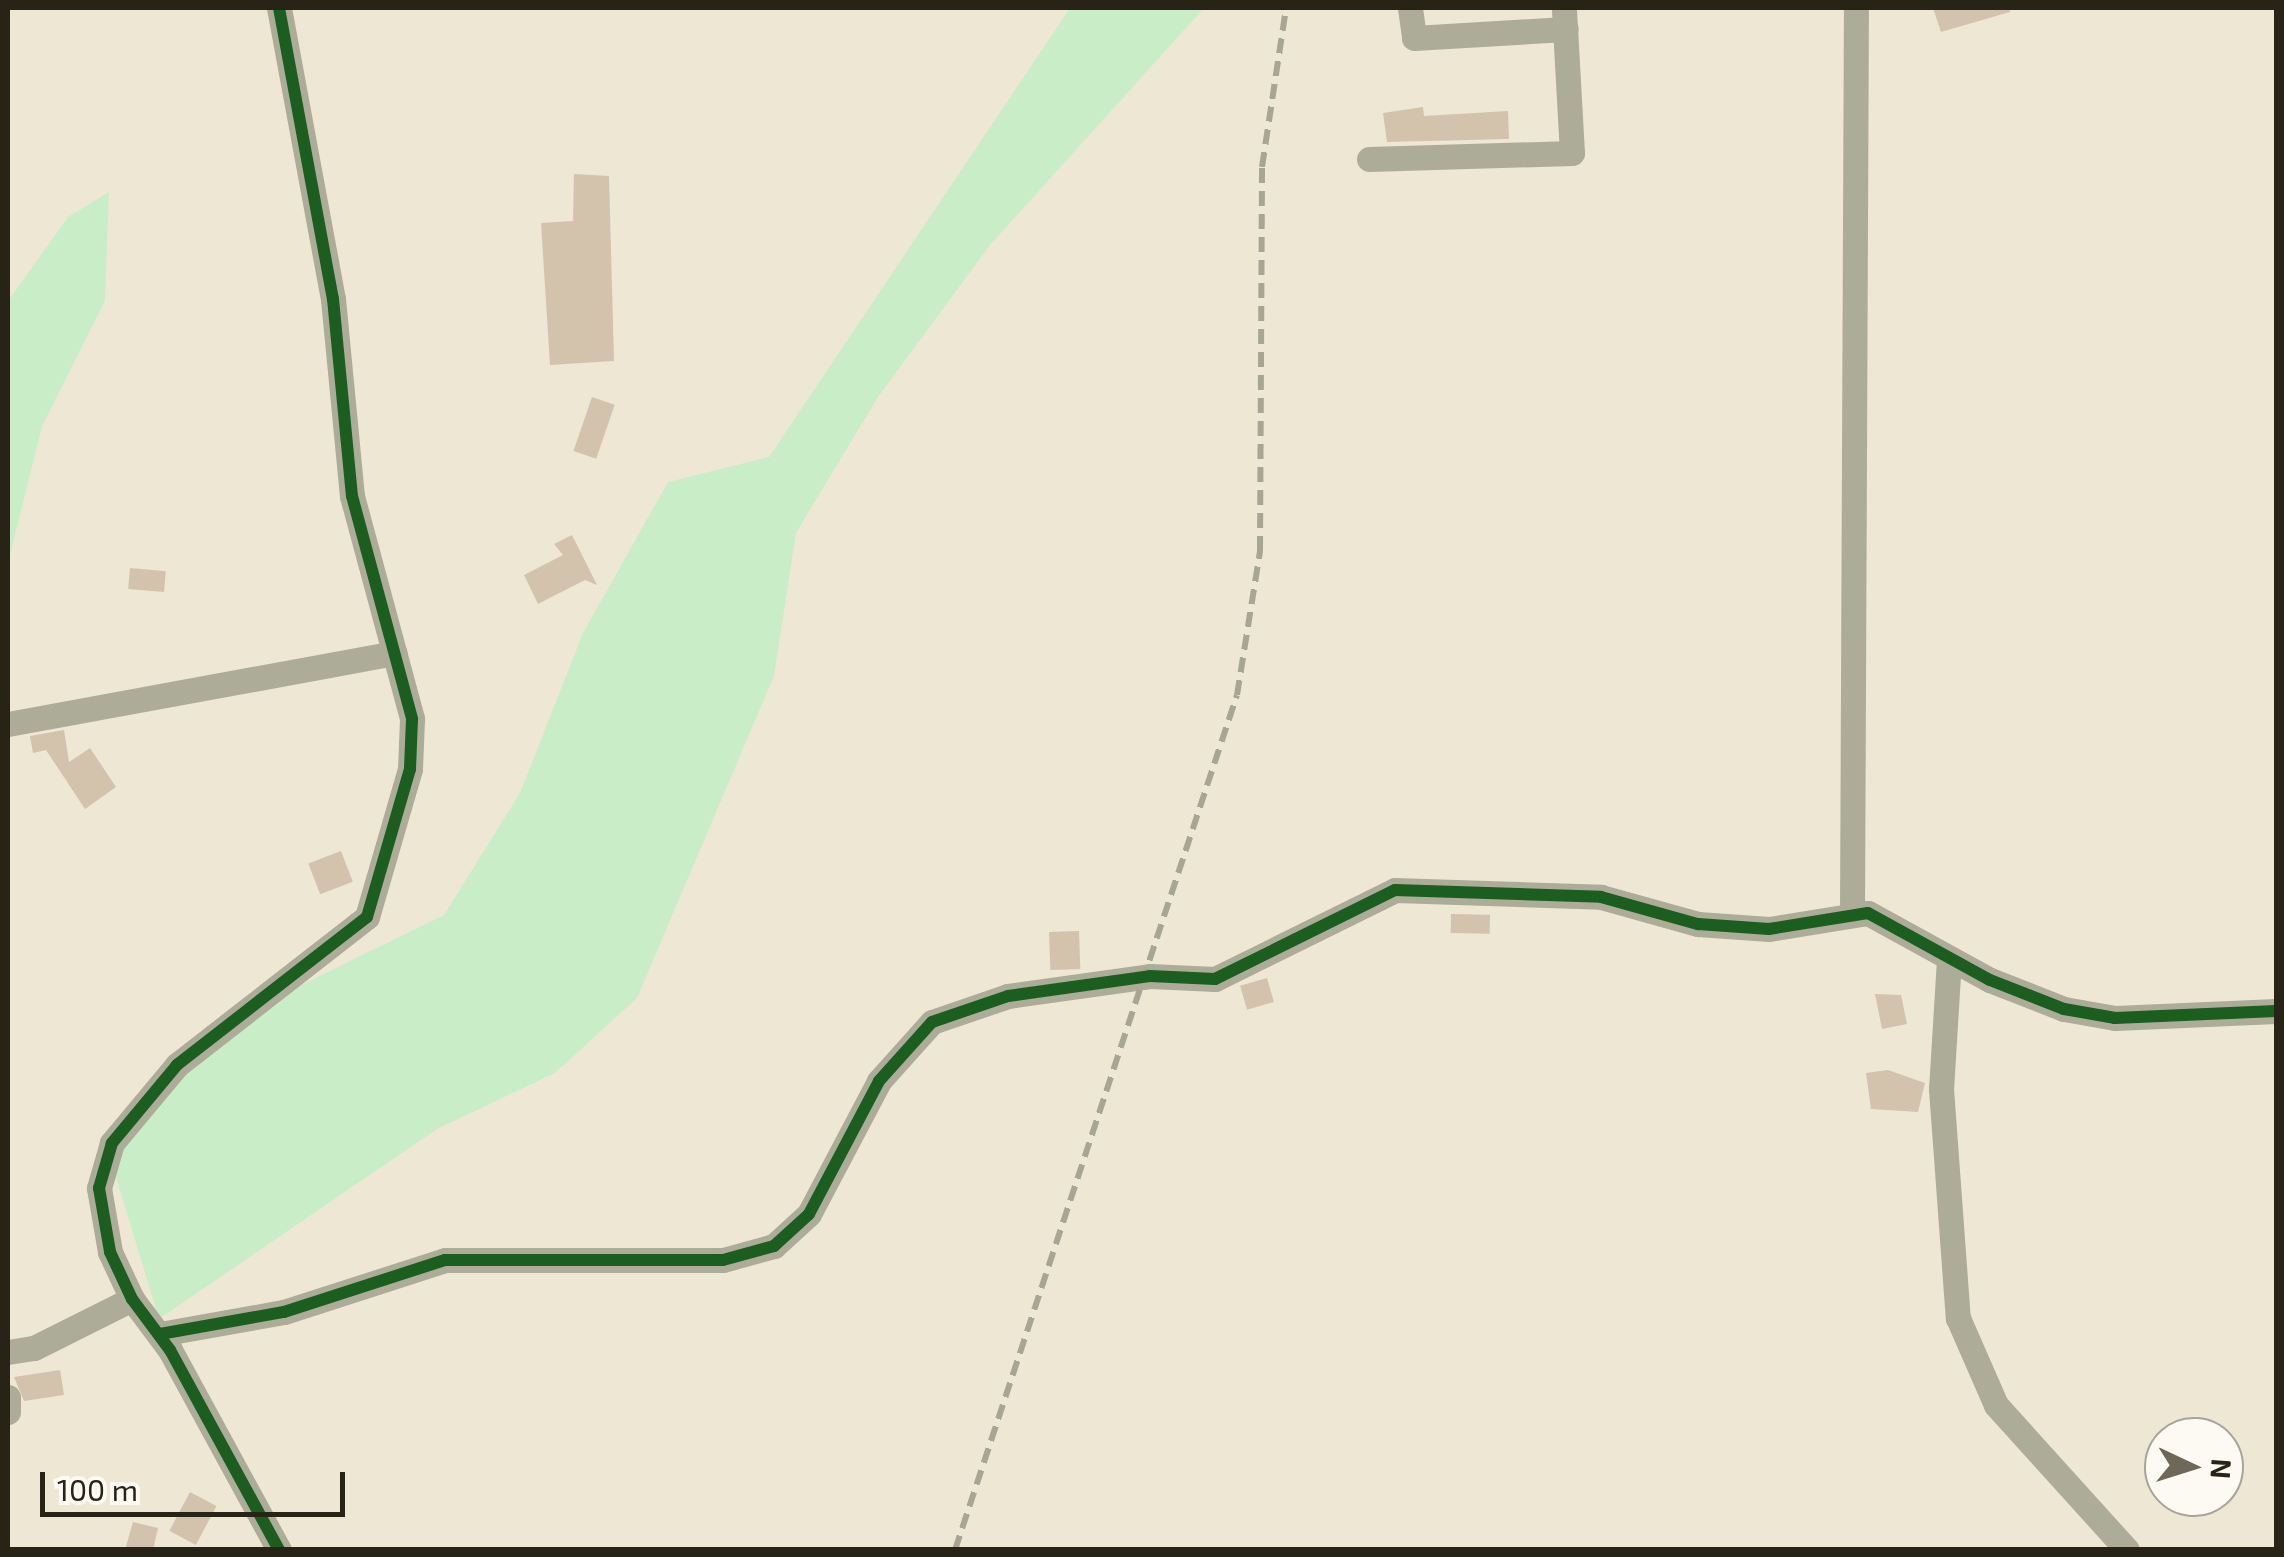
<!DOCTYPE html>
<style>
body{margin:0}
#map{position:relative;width:2284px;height:1557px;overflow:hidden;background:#eee7d4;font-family:"Exo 2",sans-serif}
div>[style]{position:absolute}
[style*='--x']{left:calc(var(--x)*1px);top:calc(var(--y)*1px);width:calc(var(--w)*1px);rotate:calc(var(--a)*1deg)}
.green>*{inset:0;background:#c9eec7}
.building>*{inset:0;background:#d3c3ac;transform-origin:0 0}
.street>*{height:25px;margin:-12.5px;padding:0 12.5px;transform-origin:12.5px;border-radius:12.5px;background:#acac98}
.rail>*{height:6px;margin-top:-3px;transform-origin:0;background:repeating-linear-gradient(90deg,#a7a694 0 15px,transparent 0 23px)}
.cycleway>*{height:12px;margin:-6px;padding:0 6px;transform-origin:6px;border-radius:6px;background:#1b5e20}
span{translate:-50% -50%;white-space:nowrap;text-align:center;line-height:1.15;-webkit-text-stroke:8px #fdfaf3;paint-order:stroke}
.frame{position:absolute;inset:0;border:10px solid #272316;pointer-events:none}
.north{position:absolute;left:2144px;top:1417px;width:100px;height:100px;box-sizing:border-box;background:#fdfaf3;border:2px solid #a7a49b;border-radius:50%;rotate:94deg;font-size:28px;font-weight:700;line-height:40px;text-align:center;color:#272316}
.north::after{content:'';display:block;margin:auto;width:35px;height:45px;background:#6d6858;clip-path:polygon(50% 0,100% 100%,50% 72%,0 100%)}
.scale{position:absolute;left:40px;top:1472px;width:305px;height:45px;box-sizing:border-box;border:5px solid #272316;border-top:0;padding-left:12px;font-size:30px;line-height:35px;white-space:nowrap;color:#272316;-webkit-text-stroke:8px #fdfaf3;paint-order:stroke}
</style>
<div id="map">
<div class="green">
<i style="clip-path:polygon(1070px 8px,1204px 8px,990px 245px,878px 397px,796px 533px,774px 676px,637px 998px,555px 1073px,437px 1129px,159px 1319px,109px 1154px,246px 1012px,444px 915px,520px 793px,583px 633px,668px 482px,769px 457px)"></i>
<i style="clip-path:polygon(109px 192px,105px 301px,42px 426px,8px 563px,8px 301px,68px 217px)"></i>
</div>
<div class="building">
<i style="clip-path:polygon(1933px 8px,2009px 8px,2010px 12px,1941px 32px)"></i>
<i style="clip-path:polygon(1423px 107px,1424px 116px,1508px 111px,1509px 139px,1387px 142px,1383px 113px)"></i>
<i style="clip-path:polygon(574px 174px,609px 176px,614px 361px,550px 365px,541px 223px,573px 221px)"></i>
<i style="left:592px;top:397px;width:24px;height:57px;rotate:19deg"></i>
<i style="clip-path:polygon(572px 535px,597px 585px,585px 580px,538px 604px,524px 575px,563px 555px,554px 544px)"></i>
<i style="left:130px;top:568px;width:36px;height:21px;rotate:5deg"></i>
<i style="clip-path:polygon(64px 730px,69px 762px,90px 748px,116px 787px,85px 809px,46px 750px,33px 753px,30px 736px)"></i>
<i style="left:341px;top:851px;width:33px;height:35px;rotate:69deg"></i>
<i style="left:1451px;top:914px;width:39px;height:19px;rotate:1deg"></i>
<i style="left:1079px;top:931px;width:38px;height:30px;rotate:88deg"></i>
<i style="left:1267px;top:978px;width:25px;height:28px;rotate:74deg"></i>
<i style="clip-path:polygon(1875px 994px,1901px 995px,1907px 1024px,1882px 1029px)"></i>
<i style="clip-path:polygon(1888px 1070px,1925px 1083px,1918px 1112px,1871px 1109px,1866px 1073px)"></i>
<i style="clip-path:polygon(60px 1370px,64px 1395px,24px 1401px,14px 1377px)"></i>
<i style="left:190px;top:1492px;width:30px;height:44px;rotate:28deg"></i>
<i style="clip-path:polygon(133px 1522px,158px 1528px,153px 1550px,125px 1550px)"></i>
</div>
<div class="street">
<i style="--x:279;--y:8;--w:296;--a:79.5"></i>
<i style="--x:333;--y:299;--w:198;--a:84.5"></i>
<i style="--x:352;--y:496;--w:231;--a:74.9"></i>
<i style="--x:412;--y:719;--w:50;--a:92.3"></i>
<i style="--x:410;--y:769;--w:154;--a:106.2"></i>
<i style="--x:367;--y:917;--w:241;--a:142.1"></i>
<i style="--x:177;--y:1065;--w:102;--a:129.8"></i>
<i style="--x:112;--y:1143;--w:47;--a:106.1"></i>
<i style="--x:99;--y:1188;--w:65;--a:80.2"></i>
<i style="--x:110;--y:1252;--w:52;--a:64.9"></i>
<i style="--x:132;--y:1299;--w:64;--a:53.3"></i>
<i style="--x:170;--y:1350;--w:228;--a:61.4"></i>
<i style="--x:1410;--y:8;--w:30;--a:82"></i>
<i style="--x:1414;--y:38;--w:152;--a:-3.4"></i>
<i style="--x:1369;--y:159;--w:203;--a:-1.7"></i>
<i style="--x:1572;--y:153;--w:145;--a:-93.2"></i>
<i style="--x:8;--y:724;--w:393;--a:-10.4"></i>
<i style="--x:1852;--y:913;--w:905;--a:-89.75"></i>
<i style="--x:1949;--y:959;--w:130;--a:93.5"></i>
<i style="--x:1941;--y:1089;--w:230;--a:85.8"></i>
<i style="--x:1958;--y:1318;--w:95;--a:66.4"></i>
<i style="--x:1996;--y:1405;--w:195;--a:47.9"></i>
<i style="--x:160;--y:1334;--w:126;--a:-10.1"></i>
<i style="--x:284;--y:1312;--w:169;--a:-17.9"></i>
<i style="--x:445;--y:1260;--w:278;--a:0"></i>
<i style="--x:723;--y:1260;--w:53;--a:-15.4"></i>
<i style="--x:774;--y:1246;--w:47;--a:-42.4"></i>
<i style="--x:809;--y:1214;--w:150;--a:-62.2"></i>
<i style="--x:879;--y:1081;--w:79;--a:-48.1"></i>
<i style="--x:932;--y:1022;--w:80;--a:-18.9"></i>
<i style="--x:1008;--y:996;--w:143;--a:-8"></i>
<i style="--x:1150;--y:976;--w:65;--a:2.6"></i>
<i style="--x:1215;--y:979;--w:201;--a:-26.3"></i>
<i style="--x:1395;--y:890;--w:206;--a:1.9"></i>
<i style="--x:1601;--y:897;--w:101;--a:15.6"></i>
<i style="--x:1698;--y:924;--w:71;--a:4"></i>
<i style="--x:1769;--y:929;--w:100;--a:-9.2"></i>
<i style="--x:1868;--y:913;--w:139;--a:28.8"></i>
<i style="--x:1990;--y:980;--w:79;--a:21.4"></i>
<i style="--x:2064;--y:1009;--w:52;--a:10"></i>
<i style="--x:2115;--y:1018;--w:161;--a:-2.5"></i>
<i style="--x:8;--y:1352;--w:26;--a:-9"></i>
<i style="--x:34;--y:1348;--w:110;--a:-26.6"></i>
<i style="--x:8;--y:1397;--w:15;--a:90"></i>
</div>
<div class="rail">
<i style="--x:955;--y:1550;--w:900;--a:-71.75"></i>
<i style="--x:1237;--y:695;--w:146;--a:-80.9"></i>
<i style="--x:1260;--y:551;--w:384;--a:-89.7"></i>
<i style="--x:1262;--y:167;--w:161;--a:-81.4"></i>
</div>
<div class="cycleway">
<i style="--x:279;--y:8;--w:296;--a:79.5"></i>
<i style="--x:333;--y:299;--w:198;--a:84.5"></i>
<i style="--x:352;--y:496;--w:231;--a:74.9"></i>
<i style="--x:412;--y:719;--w:50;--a:92.3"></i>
<i style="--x:410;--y:769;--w:154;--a:106.2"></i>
<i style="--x:367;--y:917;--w:241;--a:142.1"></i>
<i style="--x:177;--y:1065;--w:102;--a:129.8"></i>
<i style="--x:112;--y:1143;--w:47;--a:106.1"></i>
<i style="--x:99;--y:1188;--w:65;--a:80.2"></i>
<i style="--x:110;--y:1252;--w:52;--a:64.9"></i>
<i style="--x:132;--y:1299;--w:64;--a:53.3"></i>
<i style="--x:170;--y:1350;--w:228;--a:61.4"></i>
<i style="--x:160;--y:1334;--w:126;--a:-10.1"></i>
<i style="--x:284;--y:1312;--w:169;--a:-17.9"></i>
<i style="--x:445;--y:1260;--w:278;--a:0"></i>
<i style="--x:723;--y:1260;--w:53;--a:-15.4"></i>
<i style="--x:774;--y:1246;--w:47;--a:-42.4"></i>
<i style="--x:809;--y:1214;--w:150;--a:-62.2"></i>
<i style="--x:879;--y:1081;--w:79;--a:-48.1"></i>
<i style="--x:932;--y:1022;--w:80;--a:-18.9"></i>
<i style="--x:1008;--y:996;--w:143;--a:-8"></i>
<i style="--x:1150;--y:976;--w:65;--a:2.6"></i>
<i style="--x:1215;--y:979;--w:201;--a:-26.3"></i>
<i style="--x:1395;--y:890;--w:206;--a:1.9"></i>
<i style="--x:1601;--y:897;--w:101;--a:15.6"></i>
<i style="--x:1698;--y:924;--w:71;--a:4"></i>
<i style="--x:1769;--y:929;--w:100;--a:-9.2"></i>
<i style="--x:1868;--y:913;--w:139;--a:28.8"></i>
<i style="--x:1990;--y:980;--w:79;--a:21.4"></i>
<i style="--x:2064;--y:1009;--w:52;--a:10"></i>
<i style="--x:2115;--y:1018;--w:161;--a:-2.5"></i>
</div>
<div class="frame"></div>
<div class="north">N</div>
<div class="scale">100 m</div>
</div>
